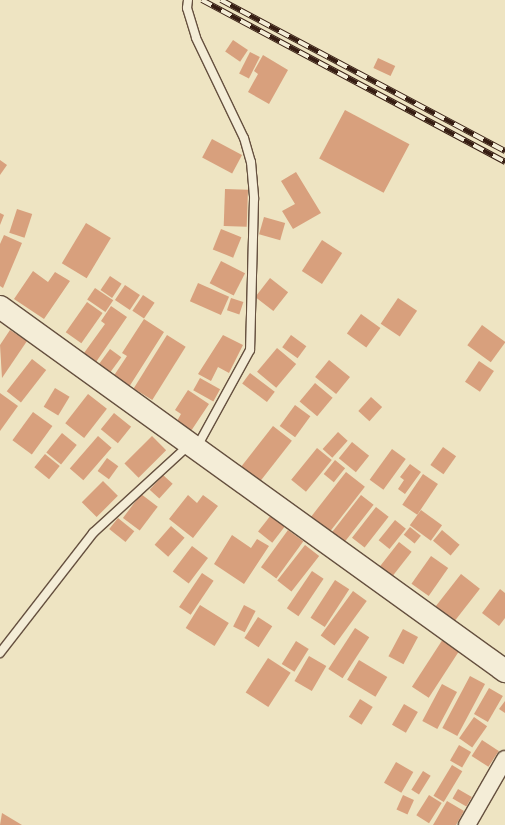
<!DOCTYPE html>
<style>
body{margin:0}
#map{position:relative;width:505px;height:825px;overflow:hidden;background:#eee4c2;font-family:"Gentium Book Plus",serif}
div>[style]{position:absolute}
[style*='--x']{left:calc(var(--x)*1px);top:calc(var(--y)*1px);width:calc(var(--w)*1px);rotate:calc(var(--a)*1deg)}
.building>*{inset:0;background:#d8a07d;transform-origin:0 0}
.roads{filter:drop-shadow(1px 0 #65503f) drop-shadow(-1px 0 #65503f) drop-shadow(0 1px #65503f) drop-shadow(0 -1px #65503f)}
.lane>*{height:8px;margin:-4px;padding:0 4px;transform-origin:4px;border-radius:4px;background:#f4edd7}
.street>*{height:16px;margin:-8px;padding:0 8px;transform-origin:8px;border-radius:8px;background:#f4edd7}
.secondary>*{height:22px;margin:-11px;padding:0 11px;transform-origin:11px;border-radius:11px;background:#f4edd7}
.rail>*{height:5.5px;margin-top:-2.75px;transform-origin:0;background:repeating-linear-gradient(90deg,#f4edd7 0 11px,#371e13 0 22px);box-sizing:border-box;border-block:1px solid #371e13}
span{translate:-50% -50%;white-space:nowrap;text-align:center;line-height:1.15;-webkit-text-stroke:5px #f4edd7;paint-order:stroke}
</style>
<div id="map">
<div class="building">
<i style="left:233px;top:40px;width:18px;height:14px;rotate:34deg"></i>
<i style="left:250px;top:52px;width:11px;height:24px;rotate:27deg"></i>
<i style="clip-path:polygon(263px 55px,288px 70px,269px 104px,248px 92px,258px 74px,254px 71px)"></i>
<i style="left:378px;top:58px;width:19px;height:11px;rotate:25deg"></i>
<i style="left:345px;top:110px;width:73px;height:55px;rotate:28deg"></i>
<i style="left:212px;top:139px;width:34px;height:21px;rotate:28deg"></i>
<i style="clip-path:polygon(0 160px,7px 165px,0 175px)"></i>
<i style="clip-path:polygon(296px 172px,321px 213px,293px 229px,282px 211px,295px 204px,281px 181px)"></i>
<i style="left:225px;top:189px;width:23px;height:37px;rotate:2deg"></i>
<i style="left:17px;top:209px;width:16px;height:25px;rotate:18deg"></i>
<i style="clip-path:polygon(0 213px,4px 215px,0 225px)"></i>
<i style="left:264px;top:217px;width:22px;height:18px;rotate:16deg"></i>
<i style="left:86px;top:223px;width:29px;height:47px;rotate:31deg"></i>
<i style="left:221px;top:229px;width:22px;height:22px;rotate:22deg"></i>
<i style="clip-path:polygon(4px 235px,22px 243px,3px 288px,0 286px,0 244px)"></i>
<i style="left:322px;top:240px;width:24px;height:37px;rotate:33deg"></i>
<i style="left:221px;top:261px;width:27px;height:25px;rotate:27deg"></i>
<i style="clip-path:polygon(33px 271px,48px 282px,55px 272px,70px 281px,44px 319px,14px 299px)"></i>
<i style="left:110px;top:276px;width:14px;height:17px;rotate:34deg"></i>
<i style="left:270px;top:278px;width:23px;height:24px;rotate:38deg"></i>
<i style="left:198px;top:283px;width:34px;height:20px;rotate:24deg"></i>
<i style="left:125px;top:285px;width:18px;height:18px;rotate:34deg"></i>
<i style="left:95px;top:288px;width:22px;height:14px;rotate:34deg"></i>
<i style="left:143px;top:295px;width:14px;height:19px;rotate:34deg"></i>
<i style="left:231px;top:298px;width:13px;height:13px;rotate:18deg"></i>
<i style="left:398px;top:298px;width:23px;height:31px;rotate:34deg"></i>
<i style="left:87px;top:302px;width:19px;height:37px;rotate:35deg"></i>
<i style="clip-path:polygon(111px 306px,127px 317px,96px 362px,84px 353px,105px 324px,101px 321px)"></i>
<i style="left:361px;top:314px;width:24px;height:24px;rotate:36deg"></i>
<i style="clip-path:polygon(144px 319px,164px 332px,129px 387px,113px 377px,127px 356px,122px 353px)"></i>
<i style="left:482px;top:325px;width:29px;height:25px;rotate:36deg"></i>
<i style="clip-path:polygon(10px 330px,27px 341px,2px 378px,0 345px)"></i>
<i style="left:167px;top:335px;width:22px;height:63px;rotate:32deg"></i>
<i style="clip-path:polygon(223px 335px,243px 345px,229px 373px,218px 367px,211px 381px,198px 374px)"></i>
<i style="left:291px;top:335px;width:19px;height:15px;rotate:36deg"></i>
<i style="left:277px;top:348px;width:25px;height:31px;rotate:40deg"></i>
<i style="left:110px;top:349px;width:14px;height:19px;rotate:36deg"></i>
<i style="left:32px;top:359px;width:18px;height:41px;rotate:38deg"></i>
<i style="left:329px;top:360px;width:27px;height:22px;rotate:39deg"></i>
<i style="left:479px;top:361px;width:18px;height:25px;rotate:34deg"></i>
<i style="left:250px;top:373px;width:31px;height:13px;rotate:37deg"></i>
<i style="left:200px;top:378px;width:23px;height:14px;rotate:29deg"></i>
<i style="left:315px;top:383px;width:23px;height:24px;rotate:40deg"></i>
<i style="left:55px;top:388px;width:17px;height:22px;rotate:31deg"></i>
<i style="clip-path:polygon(188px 390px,209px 404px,191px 431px,177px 421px,181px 414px,175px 410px)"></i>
<i style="clip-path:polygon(0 393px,18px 406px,0 431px)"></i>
<i style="left:88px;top:394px;width:24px;height:37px;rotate:38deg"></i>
<i style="left:371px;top:397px;width:15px;height:19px;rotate:42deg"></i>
<i style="left:295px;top:405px;width:19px;height:26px;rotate:36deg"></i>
<i style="left:33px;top:412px;width:24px;height:35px;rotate:36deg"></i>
<i style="left:114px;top:413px;width:22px;height:21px;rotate:39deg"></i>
<i style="left:273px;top:426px;width:24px;height:54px;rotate:38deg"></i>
<i style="left:338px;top:432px;width:13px;height:23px;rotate:42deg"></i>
<i style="left:62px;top:433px;width:19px;height:25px;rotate:39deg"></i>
<i style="left:98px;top:436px;width:18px;height:43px;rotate:41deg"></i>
<i style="left:152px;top:436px;width:20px;height:39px;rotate:45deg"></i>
<i style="left:352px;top:442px;width:22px;height:21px;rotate:39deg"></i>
<i style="left:443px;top:447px;width:16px;height:22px;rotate:35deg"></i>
<i style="left:317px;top:448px;width:19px;height:41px;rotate:39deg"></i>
<i style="left:392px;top:449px;width:17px;height:38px;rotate:36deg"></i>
<i style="left:45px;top:454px;width:19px;height:17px;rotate:39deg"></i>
<i style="left:107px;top:458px;width:14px;height:16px;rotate:36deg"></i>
<i style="left:335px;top:460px;width:13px;height:18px;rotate:39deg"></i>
<i style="clip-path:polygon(410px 464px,421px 472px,405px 494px,398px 489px,404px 480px,400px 477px)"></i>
<i style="left:346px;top:472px;width:24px;height:57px;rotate:38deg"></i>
<i style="left:423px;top:474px;width:18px;height:37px;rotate:34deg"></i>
<i style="left:163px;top:475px;width:13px;height:20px;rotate:42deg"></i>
<i style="left:103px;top:481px;width:21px;height:30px;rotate:45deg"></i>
<i style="left:141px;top:494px;width:21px;height:30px;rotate:37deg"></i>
<i style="clip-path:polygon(188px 495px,197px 503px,203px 495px,218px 506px,193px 538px,169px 519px)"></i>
<i style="left:361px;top:495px;width:16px;height:50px;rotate:38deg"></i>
<i style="left:376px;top:507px;width:16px;height:39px;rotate:38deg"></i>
<i style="left:421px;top:510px;width:26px;height:19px;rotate:36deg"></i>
<i style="left:271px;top:515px;width:18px;height:21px;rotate:38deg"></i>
<i style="left:118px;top:518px;width:21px;height:14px;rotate:39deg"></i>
<i style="left:395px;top:520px;width:14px;height:26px;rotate:39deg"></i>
<i style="left:171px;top:526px;width:18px;height:25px;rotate:41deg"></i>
<i style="left:410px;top:527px;width:14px;height:10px;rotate:39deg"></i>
<i style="left:288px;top:530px;width:19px;height:46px;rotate:36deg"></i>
<i style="left:442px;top:530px;width:23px;height:14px;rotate:40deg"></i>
<i style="clip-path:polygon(232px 535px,251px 548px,257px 539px,269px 546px,244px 584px,214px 564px)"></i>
<i style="left:399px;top:542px;width:16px;height:33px;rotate:38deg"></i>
<i style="left:305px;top:545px;width:18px;height:45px;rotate:38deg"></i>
<i style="left:192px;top:546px;width:20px;height:32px;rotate:37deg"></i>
<i style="left:431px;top:556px;width:21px;height:34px;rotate:35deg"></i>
<i style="left:312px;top:571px;width:14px;height:45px;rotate:34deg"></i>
<i style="left:202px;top:573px;width:14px;height:41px;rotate:34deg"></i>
<i style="left:461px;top:574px;width:24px;height:41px;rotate:38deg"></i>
<i style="left:335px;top:580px;width:17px;height:45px;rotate:33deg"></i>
<i style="clip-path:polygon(500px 589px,505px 593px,505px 618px,499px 626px,482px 613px)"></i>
<i style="left:353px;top:591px;width:17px;height:55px;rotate:36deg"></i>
<i style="left:200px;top:605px;width:34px;height:27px;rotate:32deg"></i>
<i style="left:244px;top:605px;width:13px;height:24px;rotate:27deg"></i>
<i style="left:258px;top:617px;width:17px;height:25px;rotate:33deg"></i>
<i style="left:355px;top:628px;width:17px;height:49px;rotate:33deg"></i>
<i style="left:403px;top:629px;width:17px;height:31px;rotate:28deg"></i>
<i style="left:443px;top:639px;width:20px;height:57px;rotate:33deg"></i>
<i style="left:296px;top:641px;width:15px;height:27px;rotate:32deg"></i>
<i style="left:309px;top:656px;width:20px;height:29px;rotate:30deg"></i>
<i style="left:268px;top:658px;width:27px;height:41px;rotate:33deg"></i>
<i style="left:359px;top:660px;width:33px;height:23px;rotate:31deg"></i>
<i style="left:470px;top:676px;width:17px;height:59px;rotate:28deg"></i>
<i style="left:442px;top:684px;width:17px;height:42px;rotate:28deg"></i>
<i style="left:489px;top:688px;width:16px;height:30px;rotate:30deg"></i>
<i style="left:360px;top:699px;width:15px;height:21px;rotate:32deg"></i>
<i style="clip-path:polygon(505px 701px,505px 713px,499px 709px)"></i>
<i style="left:404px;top:704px;width:16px;height:24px;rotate:30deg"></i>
<i style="left:474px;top:717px;width:16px;height:26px;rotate:35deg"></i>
<i style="left:482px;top:740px;width:20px;height:19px;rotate:33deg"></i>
<i style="left:459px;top:745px;width:14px;height:18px;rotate:30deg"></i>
<i style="left:396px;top:762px;width:20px;height:24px;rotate:30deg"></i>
<i style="left:452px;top:765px;width:12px;height:36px;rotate:31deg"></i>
<i style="left:423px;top:771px;width:9px;height:22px;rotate:32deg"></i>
<i style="left:458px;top:789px;width:16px;height:11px;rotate:30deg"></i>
<i style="left:403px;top:795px;width:12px;height:16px;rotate:24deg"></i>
<i style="left:429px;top:795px;width:15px;height:24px;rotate:32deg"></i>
<i style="clip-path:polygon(447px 801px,464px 811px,456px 825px,433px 825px)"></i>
<i style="clip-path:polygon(2px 813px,22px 825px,0 825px)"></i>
</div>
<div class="roads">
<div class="lane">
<i style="--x:188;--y:0;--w:8;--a:97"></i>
<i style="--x:187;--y:8;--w:31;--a:73"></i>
<i style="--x:196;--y:38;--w:111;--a:64.4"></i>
<i style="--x:244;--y:138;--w:25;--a:74"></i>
<i style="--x:251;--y:162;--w:37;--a:85"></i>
<i style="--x:254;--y:199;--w:151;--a:91.5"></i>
<i style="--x:250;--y:350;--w:111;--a:118.7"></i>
<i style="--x:0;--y:653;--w:152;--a:-52.2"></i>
<i style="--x:93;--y:533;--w:129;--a:-42.5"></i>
</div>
<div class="street">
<i style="--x:467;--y:825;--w:76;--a:-60.1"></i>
</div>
<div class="secondary">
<i style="--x:0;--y:307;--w:623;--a:35.78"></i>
</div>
</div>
<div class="rail">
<i style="--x:202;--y:0;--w:344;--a:28.1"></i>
<i style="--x:221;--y:0;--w:322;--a:28"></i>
</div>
</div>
